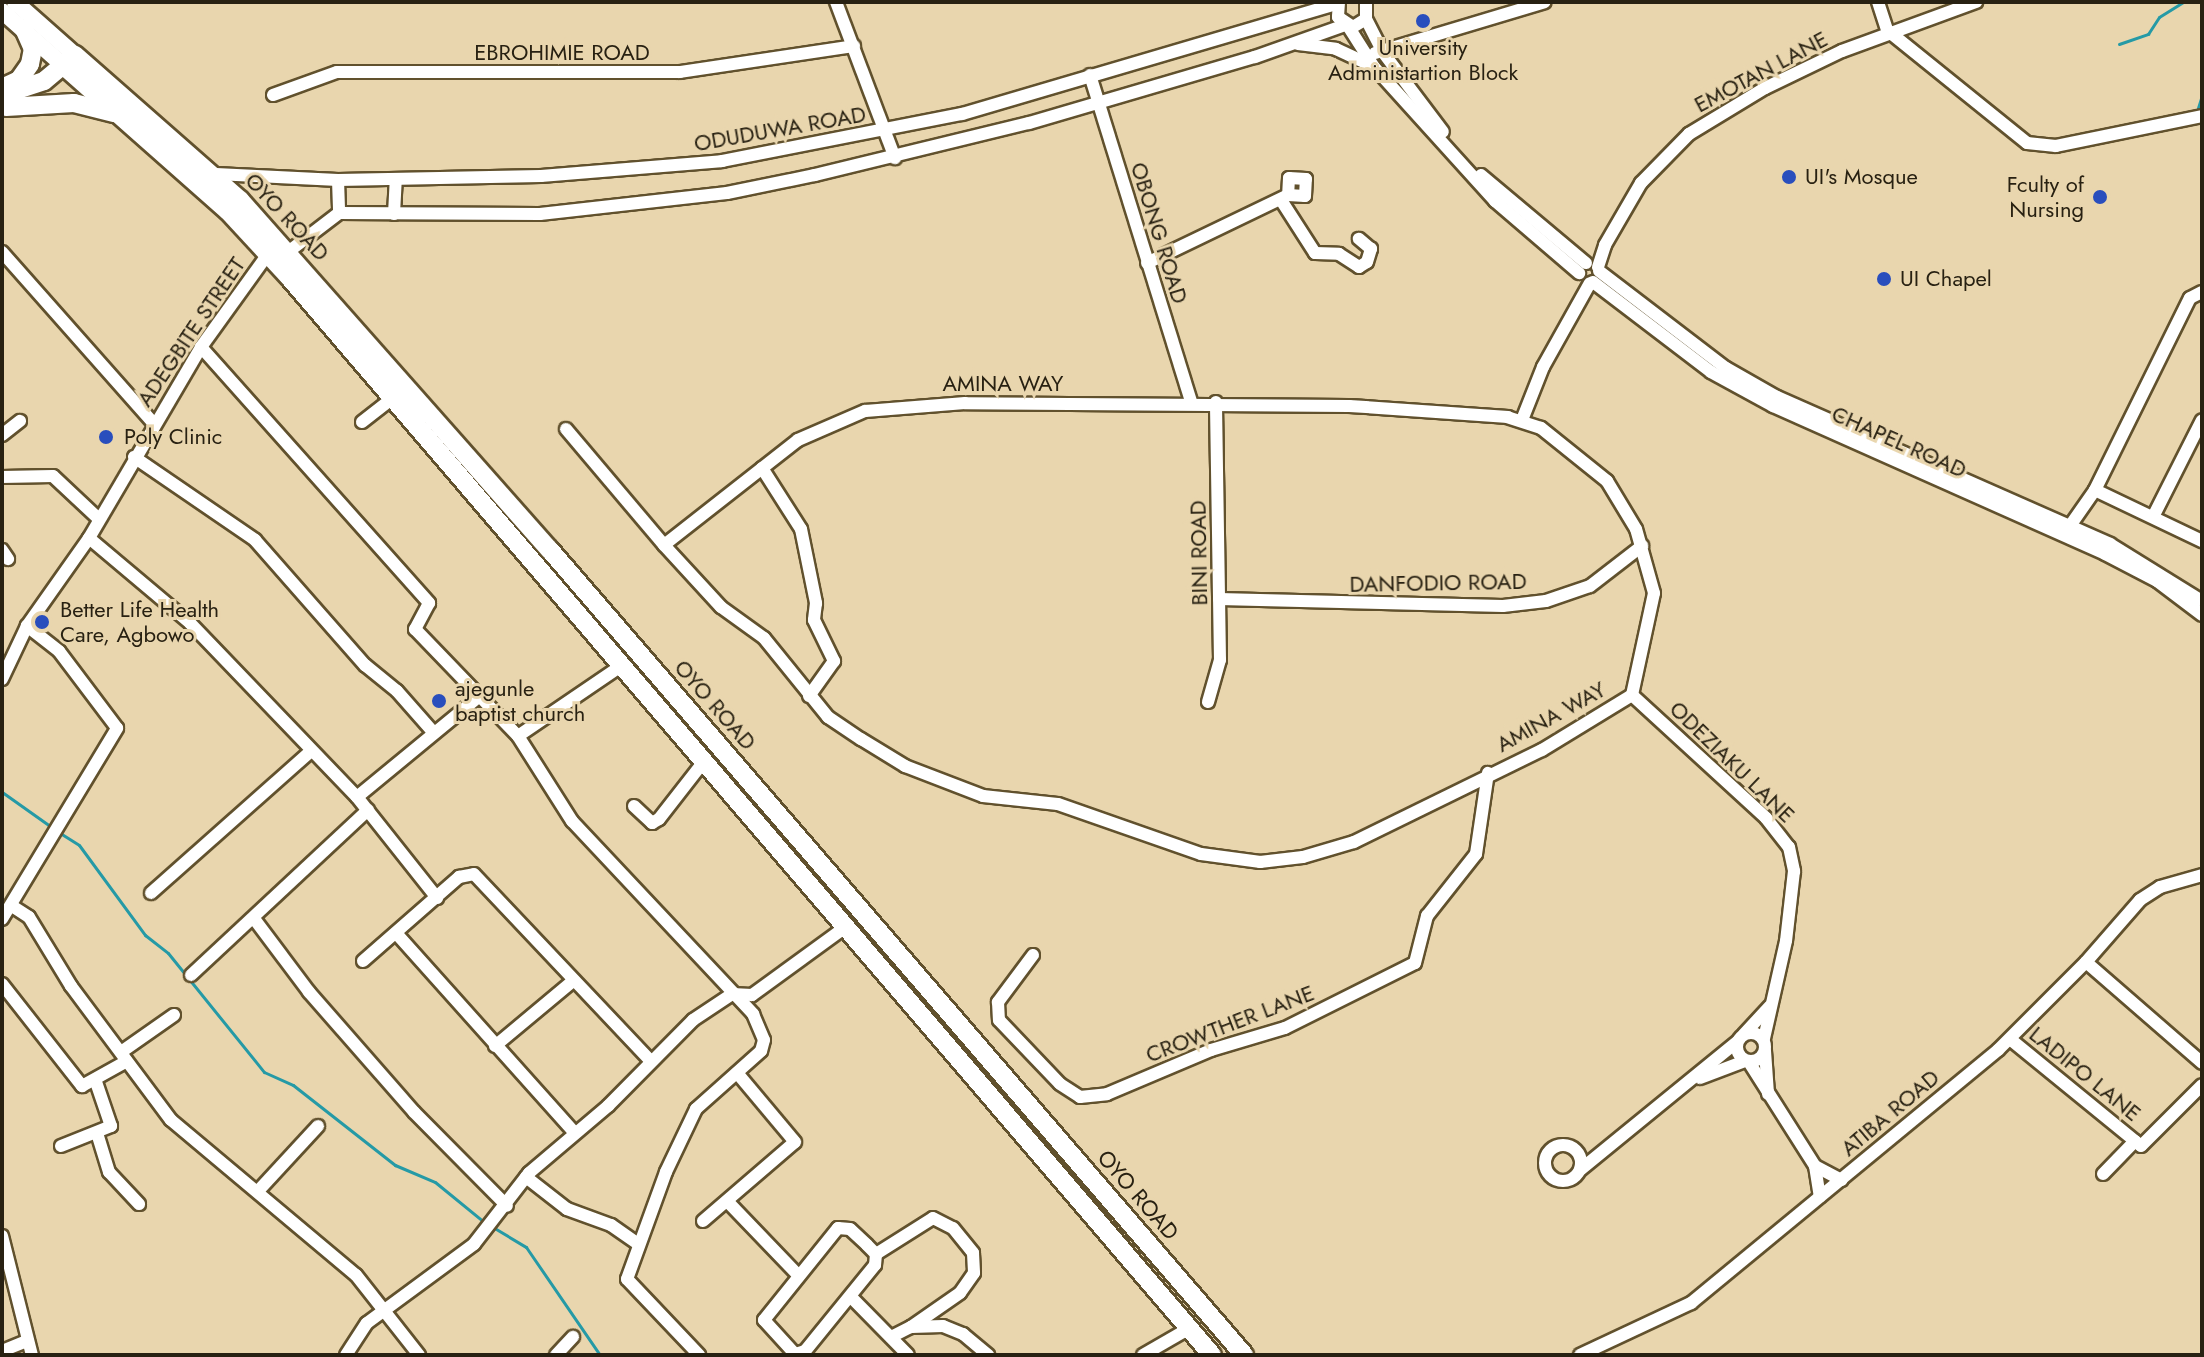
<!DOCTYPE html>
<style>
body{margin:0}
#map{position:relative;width:2204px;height:1357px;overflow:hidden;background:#e9d6ae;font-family:Jost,sans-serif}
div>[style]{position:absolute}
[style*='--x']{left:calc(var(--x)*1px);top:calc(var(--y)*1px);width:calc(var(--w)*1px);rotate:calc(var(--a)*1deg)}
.stream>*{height:3px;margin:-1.5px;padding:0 1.5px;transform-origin:1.5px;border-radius:1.5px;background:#259aa6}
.roads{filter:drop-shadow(2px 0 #61512d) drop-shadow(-2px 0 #61512d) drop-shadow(0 2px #61512d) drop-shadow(0 -2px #61512d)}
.minor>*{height:12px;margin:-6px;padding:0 6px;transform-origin:6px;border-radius:6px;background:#fff}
.minor>.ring{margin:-6px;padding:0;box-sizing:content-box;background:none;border:12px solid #fff;border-radius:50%}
.major>*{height:16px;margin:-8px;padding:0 8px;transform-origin:8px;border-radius:8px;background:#fff}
.highway>*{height:18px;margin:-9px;padding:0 9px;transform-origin:9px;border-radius:9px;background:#fff}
.dots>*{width:22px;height:22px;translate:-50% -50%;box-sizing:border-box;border:4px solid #e9d6ae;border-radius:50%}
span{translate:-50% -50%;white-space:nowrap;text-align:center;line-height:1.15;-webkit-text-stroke:6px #e9d6ae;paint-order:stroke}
.poi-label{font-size:22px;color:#282112}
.left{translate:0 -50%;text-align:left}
.right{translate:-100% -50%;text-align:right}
.street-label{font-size:22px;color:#282112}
.frame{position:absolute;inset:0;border:4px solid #282112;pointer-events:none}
</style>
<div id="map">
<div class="stream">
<i style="--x:2119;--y:44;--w:31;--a:-19"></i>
<i style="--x:2148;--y:34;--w:20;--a:-57"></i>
<i style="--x:2159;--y:17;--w:28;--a:-32"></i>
<i style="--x:2198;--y:108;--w:14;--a:-73"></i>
<i style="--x:2;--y:792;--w:64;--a:35.4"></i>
<i style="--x:60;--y:833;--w:22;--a:32"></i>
<i style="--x:79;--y:845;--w:112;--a:53.7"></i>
<i style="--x:145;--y:935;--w:29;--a:38"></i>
<i style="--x:168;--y:953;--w:153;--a:51.1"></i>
<i style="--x:264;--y:1072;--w:32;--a:24"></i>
<i style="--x:293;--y:1085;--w:130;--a:38.1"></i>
<i style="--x:395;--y:1165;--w:43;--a:23"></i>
<i style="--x:435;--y:1182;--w:63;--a:39.2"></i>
<i style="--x:491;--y:1226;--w:41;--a:31"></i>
<i style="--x:526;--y:1247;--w:131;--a:55.6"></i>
</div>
<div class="roads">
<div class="minor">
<i style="--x:836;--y:2;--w:167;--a:69.3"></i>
<i style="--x:1339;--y:2;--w:15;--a:94"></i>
<i style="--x:1338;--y:17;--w:18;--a:34"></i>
<i style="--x:1353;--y:27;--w:15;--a:-32"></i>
<i style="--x:1366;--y:19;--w:17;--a:-90"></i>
<i style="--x:1878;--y:2;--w:29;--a:72"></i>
<i style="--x:1366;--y:19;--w:36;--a:63"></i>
<i style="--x:1382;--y:51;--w:101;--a:53"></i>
<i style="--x:1348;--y:26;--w:49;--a:57.6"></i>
<i style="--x:1374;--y:67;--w:181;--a:47.9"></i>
<i style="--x:1495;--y:201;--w:111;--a:40.6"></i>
<i style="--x:1887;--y:30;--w:180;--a:38.9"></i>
<i style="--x:2027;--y:143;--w:29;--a:6"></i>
<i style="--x:2056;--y:146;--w:149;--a:-11.6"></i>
<i style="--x:1298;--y:44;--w:38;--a:7"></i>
<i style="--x:1336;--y:49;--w:38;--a:25"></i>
<i style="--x:1375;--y:53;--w:177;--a:-16.7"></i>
<i style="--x:1090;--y:75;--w:342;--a:72.8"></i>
<i style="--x:273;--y:95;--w:68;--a:-19.8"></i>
<i style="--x:337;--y:72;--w:343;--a:0"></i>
<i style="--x:680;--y:72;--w:176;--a:-8.5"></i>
<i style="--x:216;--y:174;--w:122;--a:2.8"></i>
<i style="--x:338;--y:180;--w:203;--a:-1.1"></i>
<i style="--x:541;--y:176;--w:182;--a:-4.7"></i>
<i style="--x:722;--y:161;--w:245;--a:-11.1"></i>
<i style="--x:962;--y:114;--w:392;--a:-16.4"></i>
<i style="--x:1481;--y:175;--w:137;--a:40"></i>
<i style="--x:338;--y:180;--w:33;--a:88"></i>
<i style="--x:1281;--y:200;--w:63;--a:57.3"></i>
<i style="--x:1315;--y:253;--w:24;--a:2"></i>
<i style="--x:1339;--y:254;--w:24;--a:33"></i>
<i style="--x:1359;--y:267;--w:9;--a:-32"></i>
<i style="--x:1367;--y:262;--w:14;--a:-73"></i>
<i style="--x:1371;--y:249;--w:16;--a:-140"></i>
<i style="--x:394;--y:214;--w:35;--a:-87"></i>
<i style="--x:2;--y:252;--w:230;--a:48.5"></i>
<i style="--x:288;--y:252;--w:64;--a:-37.4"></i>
<i style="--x:339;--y:213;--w:201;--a:0.3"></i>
<i style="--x:540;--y:214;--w:188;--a:-6.4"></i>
<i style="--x:727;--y:193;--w:90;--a:-11.6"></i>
<i style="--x:815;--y:175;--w:220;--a:-13.7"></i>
<i style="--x:1029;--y:123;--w:235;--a:-16.3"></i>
<i style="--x:1255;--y:57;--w:96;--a:-19.6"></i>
<i style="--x:1147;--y:263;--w:157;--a:-25.7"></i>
<i style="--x:1288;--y:195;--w:17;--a:3"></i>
<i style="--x:1305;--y:196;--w:17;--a:-87"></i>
<i style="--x:1306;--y:179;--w:17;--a:-177"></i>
<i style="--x:1289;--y:178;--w:17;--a:93"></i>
<i style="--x:1598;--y:267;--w:23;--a:-72"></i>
<i style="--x:1605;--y:245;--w:72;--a:-59.9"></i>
<i style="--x:1641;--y:183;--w:69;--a:-45.6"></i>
<i style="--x:1689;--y:134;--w:89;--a:-31.2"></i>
<i style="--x:1765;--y:88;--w:85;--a:-25.7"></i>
<i style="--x:1842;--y:51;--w:143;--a:-20.1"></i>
<i style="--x:1599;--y:271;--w:160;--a:37.4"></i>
<i style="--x:1726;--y:368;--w:59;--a:29.6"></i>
<i style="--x:1777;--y:397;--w:364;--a:23.8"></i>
<i style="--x:2110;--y:544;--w:108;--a:31.8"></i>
<i style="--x:1593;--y:282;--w:148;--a:37.3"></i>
<i style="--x:1711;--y:372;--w:71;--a:28.7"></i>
<i style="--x:1773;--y:406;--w:363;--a:24"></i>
<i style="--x:2105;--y:554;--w:59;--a:27.4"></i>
<i style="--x:2157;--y:581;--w:56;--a:37.1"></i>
<i style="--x:201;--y:347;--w:343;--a:48.3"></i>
<i style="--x:429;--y:603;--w:30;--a:118"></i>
<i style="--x:415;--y:629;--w:149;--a:46.1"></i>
<i style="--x:518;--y:736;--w:101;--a:57.6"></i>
<i style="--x:572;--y:821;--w:265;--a:46.8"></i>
<i style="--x:753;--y:1014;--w:28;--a:67"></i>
<i style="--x:764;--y:1040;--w:11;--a:105"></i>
<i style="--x:761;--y:1051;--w:87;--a:138.3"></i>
<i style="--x:696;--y:1109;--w:70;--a:115.5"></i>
<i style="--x:666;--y:1172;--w:114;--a:110"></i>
<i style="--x:627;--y:1279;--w:105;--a:46.5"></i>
<i style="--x:1522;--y:420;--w:57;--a:-68.4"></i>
<i style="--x:1543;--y:367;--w:96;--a:-60.8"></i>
<i style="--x:362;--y:422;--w:37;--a:-38"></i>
<i style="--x:566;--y:429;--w:152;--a:49.8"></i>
<i style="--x:664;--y:545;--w:84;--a:47.4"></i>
<i style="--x:721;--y:607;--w:53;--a:35.8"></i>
<i style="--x:764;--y:638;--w:102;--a:51"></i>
<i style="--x:828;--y:717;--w:40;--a:34"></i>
<i style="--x:861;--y:739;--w:52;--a:31.5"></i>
<i style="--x:905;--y:766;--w:84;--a:21"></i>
<i style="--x:983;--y:796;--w:75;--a:6.1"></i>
<i style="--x:1058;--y:804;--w:151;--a:19.3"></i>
<i style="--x:1201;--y:854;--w:60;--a:7.7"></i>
<i style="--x:1260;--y:862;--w:43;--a:-6.6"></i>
<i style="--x:1303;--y:857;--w:53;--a:-16.4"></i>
<i style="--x:1354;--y:842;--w:209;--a:-26.1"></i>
<i style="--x:1542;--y:750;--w:105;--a:-31.4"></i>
<i style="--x:1632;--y:695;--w:104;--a:-77.8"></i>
<i style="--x:1654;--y:593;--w:66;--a:-105.7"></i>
<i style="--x:1636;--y:529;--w:56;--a:-121.1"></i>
<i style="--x:1607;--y:481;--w:85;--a:-141.2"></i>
<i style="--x:1541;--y:428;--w:35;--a:-162"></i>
<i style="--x:1508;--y:417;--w:159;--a:-176"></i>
<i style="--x:1349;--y:406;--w:384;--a:-179.6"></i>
<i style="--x:965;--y:403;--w:100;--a:175.4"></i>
<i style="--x:865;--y:411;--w:73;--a:156.6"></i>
<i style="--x:798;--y:440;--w:170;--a:141.9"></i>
<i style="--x:2;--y:435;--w:23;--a:-38"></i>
<i style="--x:134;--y:457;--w:147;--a:34.4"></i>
<i style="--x:255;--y:540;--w:167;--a:48.7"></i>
<i style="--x:365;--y:665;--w:41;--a:39.1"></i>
<i style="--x:397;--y:691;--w:55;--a:48.7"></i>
<i style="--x:762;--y:468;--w:72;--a:57.4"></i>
<i style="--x:801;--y:529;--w:76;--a:78.5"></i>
<i style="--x:816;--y:603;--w:17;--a:97"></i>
<i style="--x:814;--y:620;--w:46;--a:64"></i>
<i style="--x:834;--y:661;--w:43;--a:125.5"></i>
<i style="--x:2;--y:477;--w:51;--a:-1.1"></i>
<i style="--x:53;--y:476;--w:63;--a:43.1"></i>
<i style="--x:2095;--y:490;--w:119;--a:25.5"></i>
<i style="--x:2154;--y:515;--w:106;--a:-63.2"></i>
<i style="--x:2065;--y:533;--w:52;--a:-55.1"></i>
<i style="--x:2095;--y:490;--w:214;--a:-63.7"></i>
<i style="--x:2190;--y:298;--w:13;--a:-27"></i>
<i style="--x:89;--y:538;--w:132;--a:40.1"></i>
<i style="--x:190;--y:623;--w:241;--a:46.2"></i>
<i style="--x:357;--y:797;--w:129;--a:51.6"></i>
<i style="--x:2;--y:550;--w:11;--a:56"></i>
<i style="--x:1219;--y:599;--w:284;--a:1.4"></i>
<i style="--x:1503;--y:606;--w:43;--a:-6.6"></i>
<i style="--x:1546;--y:601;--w:46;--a:-18.8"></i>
<i style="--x:1590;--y:586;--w:66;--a:-37.6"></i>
<i style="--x:2;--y:679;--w:59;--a:-64.7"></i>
<i style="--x:27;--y:626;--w:108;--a:-54.8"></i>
<i style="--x:89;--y:538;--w:221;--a:-59.6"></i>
<i style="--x:201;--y:347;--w:115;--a:-54.2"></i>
<i style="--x:1632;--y:695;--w:182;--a:42.5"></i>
<i style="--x:1766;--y:818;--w:37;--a:52"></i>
<i style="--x:1789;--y:847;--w:25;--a:78"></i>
<i style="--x:1794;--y:871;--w:70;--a:96.5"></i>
<i style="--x:1786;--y:941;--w:100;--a:102.7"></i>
<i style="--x:1208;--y:702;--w:44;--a:-74.1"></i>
<i style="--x:1220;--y:660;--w:258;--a:-90.9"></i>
<i style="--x:518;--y:736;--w:128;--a:-34.2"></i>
<i style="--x:357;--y:797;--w:156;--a:-39.5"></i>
<i style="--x:634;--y:806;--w:25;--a:43"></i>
<i style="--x:652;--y:823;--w:8;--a:-30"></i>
<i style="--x:659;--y:819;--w:75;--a:-52.1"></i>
<i style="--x:151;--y:893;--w:214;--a:-41.6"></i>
<i style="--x:12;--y:906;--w:20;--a:33"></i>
<i style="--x:29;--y:917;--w:81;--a:58.7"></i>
<i style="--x:71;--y:986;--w:167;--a:53.3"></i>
<i style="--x:171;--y:1120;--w:241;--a:40"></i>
<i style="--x:356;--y:1275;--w:102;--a:51.8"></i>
<i style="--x:2;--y:919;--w:223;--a:-58.9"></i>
<i style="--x:117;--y:728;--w:96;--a:-127"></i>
<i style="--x:59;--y:651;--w:41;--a:-142"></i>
<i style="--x:255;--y:920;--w:90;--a:53.1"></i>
<i style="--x:309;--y:992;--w:159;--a:48.8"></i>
<i style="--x:414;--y:1112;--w:132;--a:45.3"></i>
<i style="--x:396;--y:933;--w:268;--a:48.2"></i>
<i style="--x:1033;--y:955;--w:59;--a:126.7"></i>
<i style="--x:998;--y:1002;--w:18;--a:87"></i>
<i style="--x:999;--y:1020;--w:88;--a:46.4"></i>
<i style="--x:1060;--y:1084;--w:24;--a:33"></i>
<i style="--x:1080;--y:1097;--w:27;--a:-6"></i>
<i style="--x:1107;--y:1094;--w:113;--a:-22.9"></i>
<i style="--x:1211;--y:1050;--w:77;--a:-16.6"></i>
<i style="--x:1285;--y:1028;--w:145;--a:-26.6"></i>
<i style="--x:1415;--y:963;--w:49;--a:-75.7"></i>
<i style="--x:1427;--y:916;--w:79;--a:-51.7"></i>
<i style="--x:1476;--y:854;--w:82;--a:-81.6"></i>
<i style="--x:363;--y:961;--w:128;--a:-41.2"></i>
<i style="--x:459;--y:877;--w:15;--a:-11"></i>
<i style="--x:474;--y:874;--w:256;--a:46.6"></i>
<i style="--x:2086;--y:962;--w:154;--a:41"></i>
<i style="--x:191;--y:975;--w:242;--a:-43"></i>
<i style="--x:2;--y:984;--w:130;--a:51.9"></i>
<i style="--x:82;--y:1086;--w:51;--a:-29.1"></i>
<i class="ring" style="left:1737px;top:1033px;width:16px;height:16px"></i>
<i style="--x:1744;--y:1034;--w:38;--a:-47"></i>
<i style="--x:2010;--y:1039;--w:169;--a:39.2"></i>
<i style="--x:2141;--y:1146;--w:86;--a:-45"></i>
<i style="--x:495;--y:1046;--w:102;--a:-39.8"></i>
<i style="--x:124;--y:1050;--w:61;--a:-35"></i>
<i style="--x:1765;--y:1051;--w:43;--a:86"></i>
<i style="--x:1749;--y:1062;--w:123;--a:57.6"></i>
<i style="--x:1815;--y:1166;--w:30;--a:28"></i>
<i style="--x:1700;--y:1078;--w:48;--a:-20.7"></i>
<i style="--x:97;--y:1133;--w:41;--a:72.9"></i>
<i style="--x:109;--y:1172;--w:44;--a:46.8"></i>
<i class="ring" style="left:1545px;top:1145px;width:24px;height:24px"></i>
<i style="--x:61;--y:1146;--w:54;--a:-21.8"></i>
<i style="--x:111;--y:1126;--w:46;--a:-108.8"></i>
<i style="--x:1815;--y:1166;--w:31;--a:81"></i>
<i style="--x:1580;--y:1170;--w:203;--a:-39.2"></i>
<i style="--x:2103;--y:1174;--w:46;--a:-45.9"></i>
<i style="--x:526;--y:1177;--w:52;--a:38"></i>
<i style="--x:567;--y:1209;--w:47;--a:20"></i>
<i style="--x:611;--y:1225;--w:33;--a:35"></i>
<i style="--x:259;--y:1190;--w:87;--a:-47.3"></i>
<i style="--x:728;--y:1202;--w:101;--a:46.2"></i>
<i style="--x:703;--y:1221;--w:121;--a:-40.7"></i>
<i style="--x:795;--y:1142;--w:90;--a:-130"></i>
<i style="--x:838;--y:1228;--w:12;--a:5"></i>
<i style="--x:850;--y:1229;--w:23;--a:43"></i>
<i style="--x:867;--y:1245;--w:13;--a:45"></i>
<i style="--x:876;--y:1254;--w:11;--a:95"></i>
<i style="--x:875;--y:1265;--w:111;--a:129.1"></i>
<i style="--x:805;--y:1351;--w:10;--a:163"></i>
<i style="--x:795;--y:1354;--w:46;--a:-132.4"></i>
<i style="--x:764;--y:1320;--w:118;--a:-51.2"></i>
<i style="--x:2;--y:1236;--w:123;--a:75.9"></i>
<i style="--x:876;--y:1254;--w:67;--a:-32.3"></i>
<i style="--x:933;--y:1218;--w:22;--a:27"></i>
<i style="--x:953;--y:1228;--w:32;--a:51"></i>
<i style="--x:973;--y:1253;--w:20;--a:87"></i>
<i style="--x:974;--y:1273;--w:24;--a:125"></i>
<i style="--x:960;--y:1293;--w:60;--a:145.2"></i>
<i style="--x:851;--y:1297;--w:81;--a:45.5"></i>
<i style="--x:891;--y:1337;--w:22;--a:-27"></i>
<i style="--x:911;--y:1327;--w:32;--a:-2"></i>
<i style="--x:943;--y:1326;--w:22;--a:22"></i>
<i style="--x:963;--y:1334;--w:33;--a:40"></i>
<i style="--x:2;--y:1351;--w:27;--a:-22"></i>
<i style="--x:346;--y:1355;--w:38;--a:-57"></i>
<i style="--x:367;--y:1323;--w:133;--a:-36.4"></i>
<i style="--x:474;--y:1244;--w:90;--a:-52.2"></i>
<i style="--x:529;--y:1173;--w:104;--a:-40.3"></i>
<i style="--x:608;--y:1106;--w:121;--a:-45.3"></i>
<i style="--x:693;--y:1020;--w:47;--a:-33.7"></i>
<i style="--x:732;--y:994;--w:20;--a:3"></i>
<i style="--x:752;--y:995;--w:117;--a:-36"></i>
<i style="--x:556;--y:1355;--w:25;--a:-47"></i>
<i style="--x:1143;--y:1355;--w:52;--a:-30"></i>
<i style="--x:1580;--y:1355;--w:123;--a:-25.1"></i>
<i style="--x:1691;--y:1303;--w:398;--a:-39.5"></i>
<i style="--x:1998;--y:1050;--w:124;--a:-45"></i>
<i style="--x:2086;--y:962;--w:82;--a:-48.9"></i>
<i style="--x:2140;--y:900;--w:24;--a:-33"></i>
<i style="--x:2160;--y:887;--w:44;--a:-15.9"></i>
</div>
<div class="major">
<i style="--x:15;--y:2;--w:80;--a:41.5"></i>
<i style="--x:2;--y:11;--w:84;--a:41.6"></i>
</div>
<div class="highway">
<i style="--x:65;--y:67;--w:217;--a:41.5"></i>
<i style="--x:228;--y:211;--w:90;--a:47.3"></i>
<i style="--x:289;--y:277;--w:1419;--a:49.43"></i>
<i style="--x:2;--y:88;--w:19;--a:-25"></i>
<i style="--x:19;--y:80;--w:19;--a:-55"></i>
<i style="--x:30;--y:64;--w:15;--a:-79"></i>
<i style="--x:33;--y:49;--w:22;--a:-114"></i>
<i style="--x:2;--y:95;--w:44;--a:-18.4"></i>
<i style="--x:44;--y:81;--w:40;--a:-40"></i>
<i style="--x:75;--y:55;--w:220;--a:41.3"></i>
<i style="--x:240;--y:200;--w:468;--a:48.5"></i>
<i style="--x:550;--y:550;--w:1063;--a:49.23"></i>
<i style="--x:6;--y:107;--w:68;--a:-3.4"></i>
<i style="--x:74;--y:103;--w:41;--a:14"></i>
</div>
</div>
<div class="dots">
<i style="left:1423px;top:21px;background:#294ebd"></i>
<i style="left:1789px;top:177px;background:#294ebd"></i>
<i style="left:2100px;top:197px;background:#294ebd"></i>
<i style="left:1884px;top:279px;background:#294ebd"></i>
<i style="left:106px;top:437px;background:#294ebd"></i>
<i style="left:42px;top:622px;background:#294ebd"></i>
<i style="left:439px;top:701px;background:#294ebd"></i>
</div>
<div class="poi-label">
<span style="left:1423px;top:60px">University<br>Administartion Block</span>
<span class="left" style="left:1805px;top:177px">UI's Mosque</span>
<span class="right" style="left:2084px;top:197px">Fculty of<br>Nursing</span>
<span class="left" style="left:1900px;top:279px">UI Chapel</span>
<span class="left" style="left:124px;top:437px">Poly Clinic</span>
<span class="left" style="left:60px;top:622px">Better Life Health<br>Care, Agbowo</span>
<span class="left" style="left:455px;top:701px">ajegunle<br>baptist church</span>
</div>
<div class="street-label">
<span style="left:562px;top:53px">EBROHIMIE ROAD</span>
<span style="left:1761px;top:72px;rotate:-28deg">EMOTAN LANE</span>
<span style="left:780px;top:129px;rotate:-10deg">ODUDUWA ROAD</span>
<span style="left:287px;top:217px;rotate:47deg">OYO ROAD</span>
<span style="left:1159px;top:233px;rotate:73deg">OBONG ROAD</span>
<span style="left:191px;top:332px;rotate:-56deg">ADEGBITE STREET</span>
<span style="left:1003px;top:384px">AMINA WAY</span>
<span style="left:1899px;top:442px;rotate:24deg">CHAPEL ROAD</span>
<span style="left:1199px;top:553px;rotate:-91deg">BINI ROAD</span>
<span style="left:1438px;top:583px;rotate:-1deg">DANFODIO ROAD</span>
<span style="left:715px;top:705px;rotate:49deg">OYO ROAD</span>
<span style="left:1551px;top:717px;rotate:-29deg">AMINA WAY</span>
<span style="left:1732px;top:762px;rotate:44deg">ODEZIAKU LANE</span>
<span style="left:1230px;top:1024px;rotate:-21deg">CROWTHER LANE</span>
<span style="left:2085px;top:1074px;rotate:39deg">LADIPO LANE</span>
<span style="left:1890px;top:1113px;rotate:-40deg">ATIBA ROAD</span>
<span style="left:1138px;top:1195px;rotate:49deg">OYO ROAD</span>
</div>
<div class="frame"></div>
</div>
